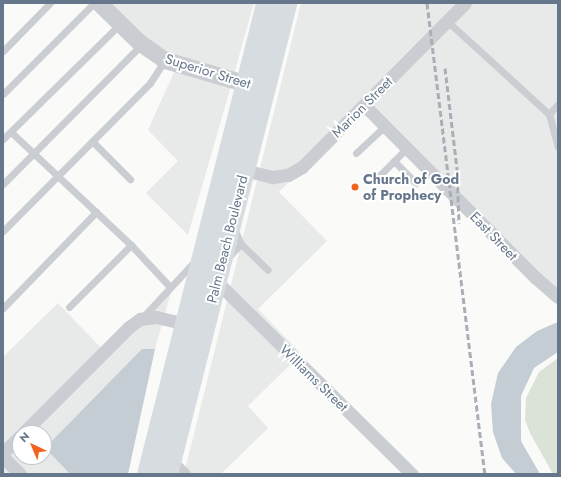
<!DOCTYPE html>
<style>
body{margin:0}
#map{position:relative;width:561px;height:477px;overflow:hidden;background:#fafaf8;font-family:Jost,sans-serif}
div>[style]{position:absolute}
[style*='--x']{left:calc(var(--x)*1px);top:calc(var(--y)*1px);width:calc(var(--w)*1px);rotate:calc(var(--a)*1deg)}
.built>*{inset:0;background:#e8e9e9}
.green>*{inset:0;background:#dbe2d8}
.water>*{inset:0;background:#c3cdd3}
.service>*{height:7px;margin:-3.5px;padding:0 3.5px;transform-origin:3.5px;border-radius:3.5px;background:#cacdd1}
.minor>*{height:13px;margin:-6.5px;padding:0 6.5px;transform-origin:6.5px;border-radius:6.5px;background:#cacdd1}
.tertiary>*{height:17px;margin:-8.5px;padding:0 8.5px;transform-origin:8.5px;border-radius:8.5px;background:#cacdd1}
.primary>*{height:21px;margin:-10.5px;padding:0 10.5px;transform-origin:10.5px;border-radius:10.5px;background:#d6dce0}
.rail>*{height:3px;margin-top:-1.5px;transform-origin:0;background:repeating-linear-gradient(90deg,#a9afb6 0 6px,transparent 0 9px)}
.dots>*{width:11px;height:11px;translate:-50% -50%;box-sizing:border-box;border:2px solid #fff;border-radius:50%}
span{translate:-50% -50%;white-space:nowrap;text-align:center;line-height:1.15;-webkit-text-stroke:4px #fff;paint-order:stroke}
.street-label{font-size:14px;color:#66778b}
.poi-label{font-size:14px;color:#66778b;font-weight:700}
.left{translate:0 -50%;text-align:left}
.frame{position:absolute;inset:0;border:4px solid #66778b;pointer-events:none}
.north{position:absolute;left:12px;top:425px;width:40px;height:40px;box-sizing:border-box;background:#fff;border:1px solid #c2c9d1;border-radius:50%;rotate:316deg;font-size:11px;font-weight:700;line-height:16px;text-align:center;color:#66778b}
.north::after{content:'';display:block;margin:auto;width:14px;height:18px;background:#f26320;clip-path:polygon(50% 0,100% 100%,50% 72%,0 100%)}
</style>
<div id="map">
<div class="built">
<i style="clip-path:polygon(108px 3px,254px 3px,234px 74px,160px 50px)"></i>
<i style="clip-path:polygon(301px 3px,558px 3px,558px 294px,370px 102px,279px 192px,327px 241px,258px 309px,301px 354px,248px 406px,268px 428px,221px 474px,184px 474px)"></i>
<i style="clip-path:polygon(175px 70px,231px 86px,188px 235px,146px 193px,178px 161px,148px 130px)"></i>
<i style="clip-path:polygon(evenodd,173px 285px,155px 349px,142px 350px,45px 448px,70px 474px,3px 474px,3px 357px,58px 303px,105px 352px,173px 285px,20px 433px,44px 433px,44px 457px,20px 457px,20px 433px)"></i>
</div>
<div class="green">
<i style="clip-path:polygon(558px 358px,558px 474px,553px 474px,530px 433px,525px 420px,526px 398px,539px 372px)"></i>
</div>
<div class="water">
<i style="clip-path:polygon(558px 322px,558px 352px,534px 368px,521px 396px,521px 441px,540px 474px,516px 474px,502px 458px,493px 432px,491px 404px,498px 373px,516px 347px,537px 331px)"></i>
<i style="clip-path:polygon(142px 349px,155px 349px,128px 474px,70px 474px,45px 448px)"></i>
</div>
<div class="service">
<i style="--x:447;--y:21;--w:138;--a:42.4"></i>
<i style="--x:549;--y:114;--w:34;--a:75"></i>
<i style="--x:3;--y:51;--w:67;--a:-45.6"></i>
<i style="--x:3;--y:94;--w:129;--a:-45"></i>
<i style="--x:549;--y:114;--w:13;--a:-48"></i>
<i style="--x:11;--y:132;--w:165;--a:43.3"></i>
<i style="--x:131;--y:245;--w:57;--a:47.1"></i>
<i style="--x:3;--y:139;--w:164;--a:-44.5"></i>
<i style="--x:92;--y:141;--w:54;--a:45"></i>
<i style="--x:356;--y:153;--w:40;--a:-43"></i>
<i style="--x:394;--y:161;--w:31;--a:45"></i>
<i style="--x:378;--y:177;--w:41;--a:-45"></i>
<i style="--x:3;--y:184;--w:197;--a:-45.2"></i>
<i style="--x:3;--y:231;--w:209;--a:-45.2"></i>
<i style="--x:150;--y:83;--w:27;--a:-57"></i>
<i style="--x:241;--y:244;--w:37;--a:44"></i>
<i style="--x:226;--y:255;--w:5;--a:-11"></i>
<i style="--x:231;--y:254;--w:14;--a:-45"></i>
<i style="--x:241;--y:244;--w:17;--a:-114"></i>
<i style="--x:69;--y:307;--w:88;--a:-45"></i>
<i style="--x:3;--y:308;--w:134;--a:-45.9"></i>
<i style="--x:142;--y:318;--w:78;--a:-47.1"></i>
</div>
<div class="minor">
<i style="--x:364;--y:105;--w:244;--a:45.2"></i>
<i style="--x:536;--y:278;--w:29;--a:41"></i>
<i style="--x:244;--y:170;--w:30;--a:14"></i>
<i style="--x:273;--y:177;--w:15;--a:-8"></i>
<i style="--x:288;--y:175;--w:16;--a:-30"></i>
<i style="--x:302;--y:167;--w:231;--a:-45.2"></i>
<i style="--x:217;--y:282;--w:274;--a:44.6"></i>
<i style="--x:23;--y:433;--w:150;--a:-45"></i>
<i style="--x:129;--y:327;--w:14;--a:-36"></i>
<i style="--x:140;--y:319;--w:16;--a:-7"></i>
<i style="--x:156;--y:317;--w:31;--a:13"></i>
<i style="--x:3;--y:453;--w:24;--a:-45"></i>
<i style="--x:3;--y:457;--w:24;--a:45"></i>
<i style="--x:171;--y:461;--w:18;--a:45"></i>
</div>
<div class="tertiary">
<i style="--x:99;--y:3;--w:56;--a:44.3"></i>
<i style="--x:139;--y:42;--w:32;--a:35"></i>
<i style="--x:165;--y:60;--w:97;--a:16.2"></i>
</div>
<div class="primary">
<i style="--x:147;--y:474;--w:486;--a:-75.8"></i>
<i style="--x:167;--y:474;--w:486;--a:-75.8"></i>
</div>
<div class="rail">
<i style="--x:427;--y:3;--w:475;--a:83"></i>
<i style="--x:445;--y:68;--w:102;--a:83.2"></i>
<i style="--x:457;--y:169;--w:54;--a:87.9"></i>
</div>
<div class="dots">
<i style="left:355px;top:187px;background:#f26320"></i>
</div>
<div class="street-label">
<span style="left:208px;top:71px;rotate:17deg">Superior Street</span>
<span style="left:362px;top:107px;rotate:-45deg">Marion Street</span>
<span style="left:494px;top:236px;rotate:46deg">East Street</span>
<span style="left:227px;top:239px;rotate:-76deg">Palm Beach Boulevard</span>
<span style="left:314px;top:378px;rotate:44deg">Williams Street</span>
</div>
<div class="poi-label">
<span class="left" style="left:363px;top:187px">Church of God<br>of Prophecy</span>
</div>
<div class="frame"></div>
<div class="north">N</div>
</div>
